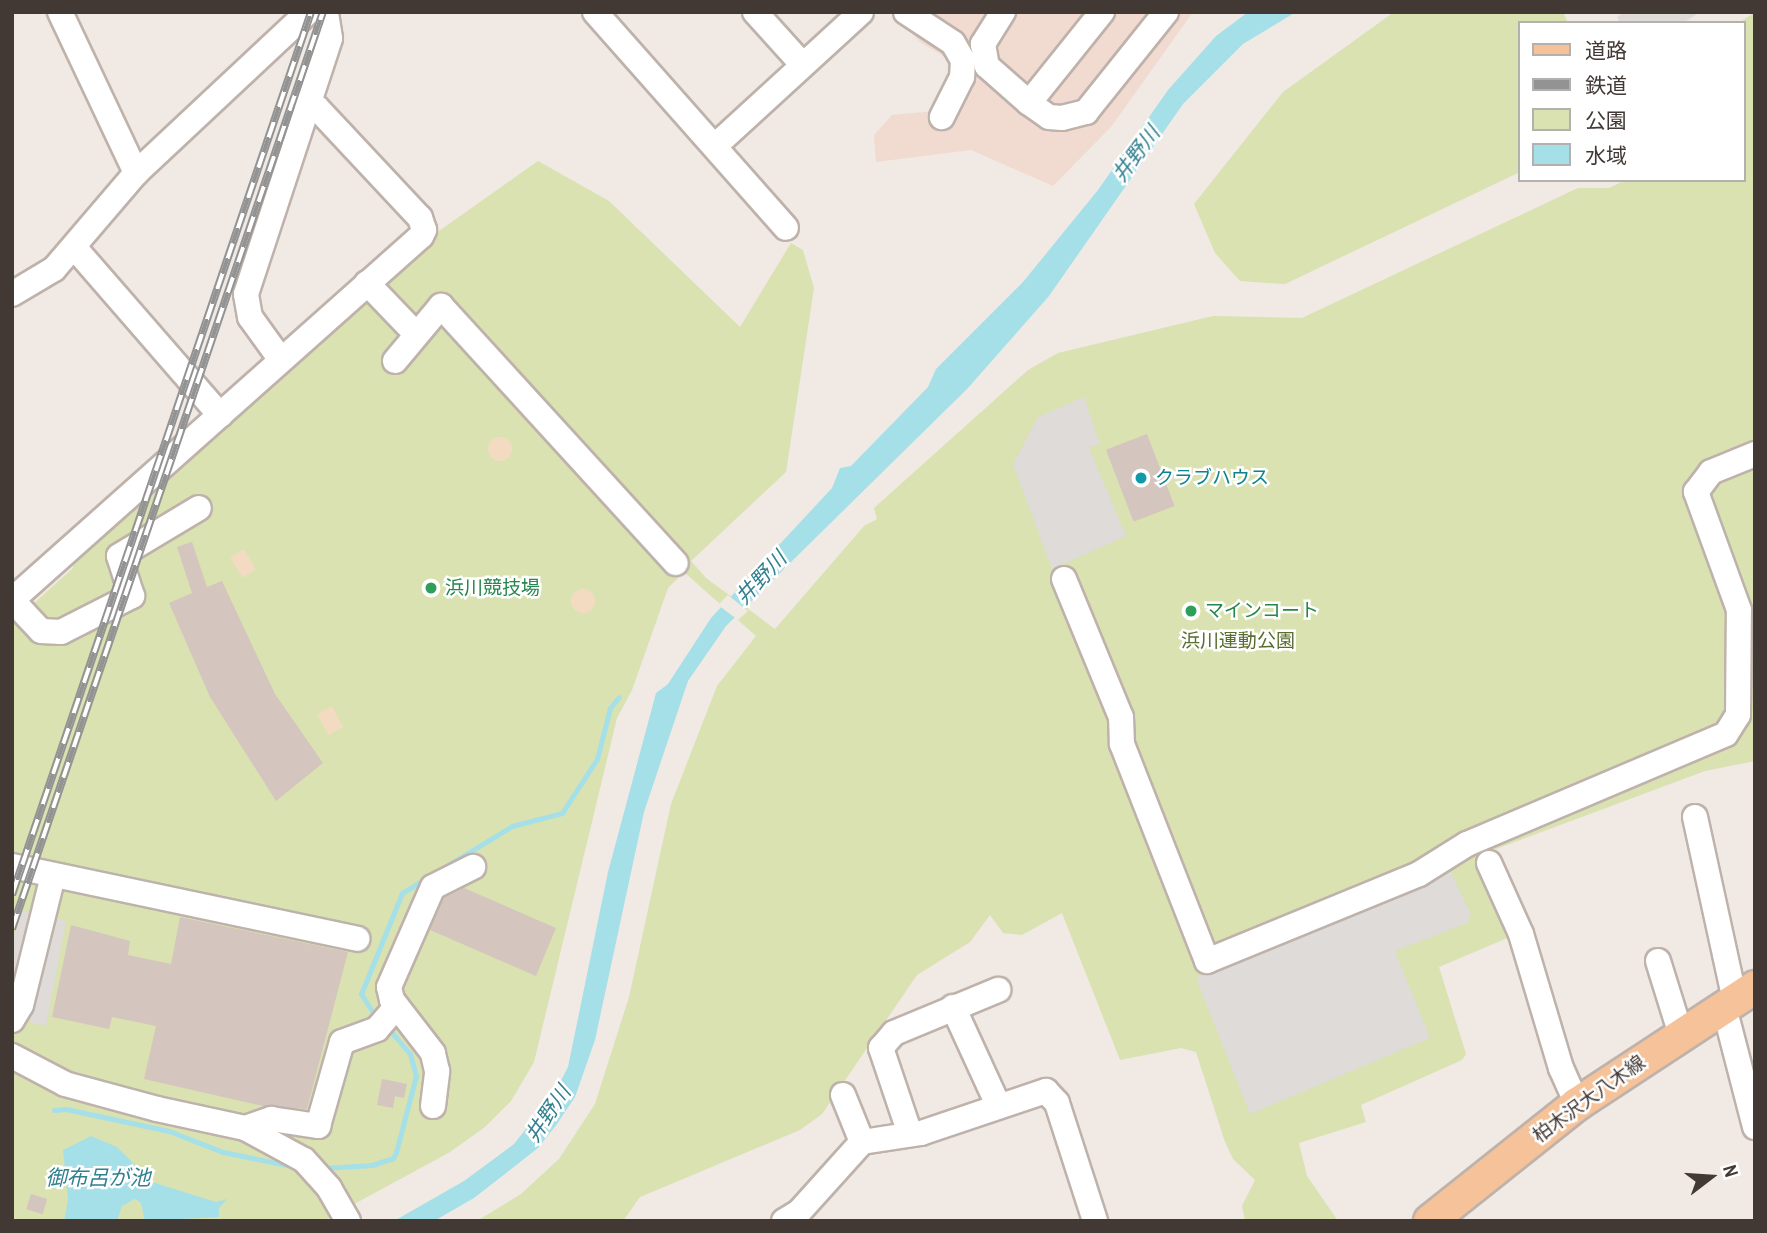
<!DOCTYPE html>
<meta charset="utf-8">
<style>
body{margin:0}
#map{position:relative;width:1767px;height:1233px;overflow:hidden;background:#f0e9e4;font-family:"Archivo Narrow","Noto Sans JP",sans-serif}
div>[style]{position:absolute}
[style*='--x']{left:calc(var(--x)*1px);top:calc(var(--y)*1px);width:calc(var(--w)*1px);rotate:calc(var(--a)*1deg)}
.commercial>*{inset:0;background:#f1dbd1}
.green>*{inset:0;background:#d9e2b0}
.sand>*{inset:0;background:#f3dbc2;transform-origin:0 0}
.round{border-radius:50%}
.parking>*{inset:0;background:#dedbd9}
.water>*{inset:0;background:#a5e0e9}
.pier>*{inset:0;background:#f0e9e4}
.stream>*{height:5px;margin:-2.5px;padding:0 2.5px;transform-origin:2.5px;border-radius:2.5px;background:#a5e0e9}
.building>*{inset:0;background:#d4c5be;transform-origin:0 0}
.roads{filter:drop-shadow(2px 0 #beb2ab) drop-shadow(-2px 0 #beb2ab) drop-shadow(0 2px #beb2ab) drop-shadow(0 -2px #beb2ab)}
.minor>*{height:24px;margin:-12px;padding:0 12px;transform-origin:12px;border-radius:12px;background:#fff}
.major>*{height:32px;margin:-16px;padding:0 16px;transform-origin:16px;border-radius:16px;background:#f5c299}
.rail>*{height:8px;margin-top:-4px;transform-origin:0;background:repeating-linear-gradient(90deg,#fff 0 16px,#939393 0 32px);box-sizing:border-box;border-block:2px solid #939393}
.dots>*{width:19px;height:19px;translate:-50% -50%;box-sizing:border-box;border:4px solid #fff;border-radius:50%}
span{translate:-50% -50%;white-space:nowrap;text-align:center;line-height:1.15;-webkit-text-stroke:5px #fff;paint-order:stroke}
.culture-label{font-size:19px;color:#0d838f}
.left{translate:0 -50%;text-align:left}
.leisure-label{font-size:19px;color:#27864d}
.park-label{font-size:19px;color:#586e2e}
.street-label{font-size:19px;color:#423935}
.water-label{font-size:21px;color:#32808e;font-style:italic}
.frame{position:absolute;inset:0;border:14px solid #423935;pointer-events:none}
.legend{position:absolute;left:1518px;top:21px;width:228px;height:161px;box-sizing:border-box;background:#fff;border:2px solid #b3b0ae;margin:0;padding:9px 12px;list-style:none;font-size:21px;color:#423935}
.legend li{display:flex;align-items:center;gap:14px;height:35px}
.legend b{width:35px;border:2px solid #b3b0ae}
.north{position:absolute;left:1676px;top:1142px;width:70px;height:70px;-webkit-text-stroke:5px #fff;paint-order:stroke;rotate:73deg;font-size:19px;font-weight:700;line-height:28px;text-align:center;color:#423935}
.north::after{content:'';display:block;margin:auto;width:24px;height:32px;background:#423935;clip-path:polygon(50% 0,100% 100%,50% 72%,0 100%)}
</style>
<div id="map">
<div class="commercial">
<i style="clip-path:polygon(894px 12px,1193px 12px,1111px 127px,1053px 186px,971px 150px,876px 162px,874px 135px,892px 115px,935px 111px,947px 86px,948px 59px,920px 42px)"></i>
</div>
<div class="green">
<i style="clip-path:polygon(1394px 12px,1563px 12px,1568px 23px,1520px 23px,1520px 172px,1285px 284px,1240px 281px,1215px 253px,1194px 204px,1283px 92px)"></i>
<i style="clip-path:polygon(1755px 12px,1755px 761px,1705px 771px,1480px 855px,1512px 936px,1439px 967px,1466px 1054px,1462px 1060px,1361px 1105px,1366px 1122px,1299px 1143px,1307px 1176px,1338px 1221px,1245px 1221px,1242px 1206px,1255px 1180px,1233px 1159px,1225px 1142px,1196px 1052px,1181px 1048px,1120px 1060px,1062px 913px,1022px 935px,1003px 933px,990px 915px,970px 942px,917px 975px,822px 1114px,800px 1130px,640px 1197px,623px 1221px,477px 1221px,521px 1194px,559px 1159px,595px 1104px,629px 997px,671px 804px,717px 686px,756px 636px,684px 572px,668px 588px,632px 690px,617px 718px,534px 1062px,511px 1101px,485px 1127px,450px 1152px,323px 1221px,12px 1221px,12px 623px,73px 568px,71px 559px,439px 231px,538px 161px,609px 201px,740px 327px,791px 243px,803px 250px,814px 288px,786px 472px,691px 561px,706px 578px,775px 629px,864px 526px,877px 519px,874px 508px,1028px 370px,1058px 353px,1213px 316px,1302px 318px,1578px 188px,1609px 188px,1626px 180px,1744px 180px,1744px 23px,1739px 23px)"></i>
</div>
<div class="sand">
<i class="round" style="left:488px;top:437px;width:24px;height:24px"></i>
<i style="left:244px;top:549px;width:24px;height:16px;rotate:60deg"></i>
<i class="round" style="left:571px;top:589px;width:24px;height:24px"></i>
<i style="left:332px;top:706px;width:24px;height:17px;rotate:62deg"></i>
</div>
<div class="parking">
<i style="clip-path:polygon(1625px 12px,1700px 12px,1683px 23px,1620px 23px,1617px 17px)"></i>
<i style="clip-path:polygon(1084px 397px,1100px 444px,1089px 448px,1126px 536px,1052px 569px,1013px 464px,1038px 417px)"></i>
<i style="clip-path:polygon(1449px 869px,1471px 914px,1467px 923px,1395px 951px,1430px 1038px,1250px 1114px,1196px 978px)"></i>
<i style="clip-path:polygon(23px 910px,66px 921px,46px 1026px,12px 1018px,12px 941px)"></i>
</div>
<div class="water">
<i style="clip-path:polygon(1248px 12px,1296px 12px,1243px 44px,1183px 104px,1049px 296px,968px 388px,726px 626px,688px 681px,644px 812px,595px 1040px,575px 1097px,557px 1124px,538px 1148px,474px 1198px,434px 1221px,394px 1221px,464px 1181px,514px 1144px,555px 1092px,568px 1067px,608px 872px,656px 693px,668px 684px,711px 618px,832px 488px,840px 468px,851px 466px,928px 387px,936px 369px,1023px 282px,1098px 190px,1168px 90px,1216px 36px)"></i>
<i style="clip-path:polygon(91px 1136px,117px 1147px,152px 1182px,216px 1202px,227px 1199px,219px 1208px,219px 1217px,145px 1221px,141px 1203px,135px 1199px,122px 1206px,117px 1221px,64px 1221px,68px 1200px,63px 1150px)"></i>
</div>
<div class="pier">
<i style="clip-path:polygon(728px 595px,748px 611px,738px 620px,718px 605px)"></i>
</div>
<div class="stream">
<i style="--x:378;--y:1020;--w:31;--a:-123"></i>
<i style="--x:361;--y:994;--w:109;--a:-67.9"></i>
<i style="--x:402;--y:893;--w:129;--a:-31.3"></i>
<i style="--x:512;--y:826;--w:52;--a:-14.6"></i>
<i style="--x:562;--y:813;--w:64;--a:-57.1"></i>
<i style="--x:597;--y:759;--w:53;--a:-75.7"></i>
<i style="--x:610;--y:708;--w:14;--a:-51"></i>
<i style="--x:54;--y:1110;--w:12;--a:-5"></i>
<i style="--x:66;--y:1109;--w:105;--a:12.1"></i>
<i style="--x:169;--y:1131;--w:58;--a:21.3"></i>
<i style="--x:223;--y:1152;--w:75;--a:11.6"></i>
<i style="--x:323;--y:1168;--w:49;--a:-3.5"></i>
<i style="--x:372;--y:1165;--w:22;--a:-18"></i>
<i style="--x:393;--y:1158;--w:7;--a:-63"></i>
<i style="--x:396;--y:1152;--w:79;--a:-75.3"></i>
<i style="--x:416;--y:1076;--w:23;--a:-105"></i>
<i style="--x:410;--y:1054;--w:34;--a:-130"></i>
</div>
<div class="building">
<i style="left:1147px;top:434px;width:77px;height:44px;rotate:69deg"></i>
<i style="clip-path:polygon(192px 542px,207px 587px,222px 581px,275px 694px,323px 763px,276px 801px,210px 697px,169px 603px,192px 593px,177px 547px)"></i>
<i style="clip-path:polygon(464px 888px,556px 928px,536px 976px,430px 930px,444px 898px)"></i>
<i style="clip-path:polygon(180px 917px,348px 952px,307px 1109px,263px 1106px,144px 1079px,156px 1026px,112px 1017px,109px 1029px,52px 1017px,71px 925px,130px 941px,128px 955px,171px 964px)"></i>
<i style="clip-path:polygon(382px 1079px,407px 1084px,404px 1098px,395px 1096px,393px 1108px,377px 1105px)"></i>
<i style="left:31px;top:1194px;width:17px;height:16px;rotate:17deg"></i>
</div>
<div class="roads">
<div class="minor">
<i style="--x:60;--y:12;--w:178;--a:64.7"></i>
<i style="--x:595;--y:12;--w:288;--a:48.5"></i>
<i style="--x:755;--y:12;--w:70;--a:47.9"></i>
<i style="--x:906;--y:12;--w:56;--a:33.4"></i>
<i style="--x:953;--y:43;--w:20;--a:60"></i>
<i style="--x:963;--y:60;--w:17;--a:93"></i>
<i style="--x:962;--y:77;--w:45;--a:116.6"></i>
<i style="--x:1003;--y:12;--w:38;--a:122"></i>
<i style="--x:983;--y:44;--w:22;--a:80"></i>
<i style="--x:987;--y:66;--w:56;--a:41.4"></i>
<i style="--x:1029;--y:103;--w:24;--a:35"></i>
<i style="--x:1049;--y:117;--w:13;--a:4"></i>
<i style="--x:1062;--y:118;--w:25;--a:-14"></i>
<i style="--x:1086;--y:112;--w:128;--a:-51.3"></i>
<i style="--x:1029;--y:103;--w:117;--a:-51.3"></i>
<i style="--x:715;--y:146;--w:198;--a:-42.5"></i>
<i style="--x:74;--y:247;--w:223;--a:49"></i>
<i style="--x:367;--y:283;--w:69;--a:46.2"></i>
<i style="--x:12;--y:294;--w:49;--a:-30.8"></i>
<i style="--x:54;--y:269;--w:126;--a:-49.5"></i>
<i style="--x:136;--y:173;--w:236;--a:-43.1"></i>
<i style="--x:281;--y:360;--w:53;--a:-125.8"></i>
<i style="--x:250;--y:317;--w:23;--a:-100"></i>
<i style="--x:246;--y:294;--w:269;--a:-71.8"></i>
<i style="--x:330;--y:38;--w:26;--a:-99"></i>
<i style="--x:395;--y:361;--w:72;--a:-50.1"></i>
<i style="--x:441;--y:306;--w:348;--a:47.6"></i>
<i style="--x:1064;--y:579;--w:149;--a:67.6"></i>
<i style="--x:1121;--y:717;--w:27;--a:88"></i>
<i style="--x:1122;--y:744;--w:233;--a:68.6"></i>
<i style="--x:1207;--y:961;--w:229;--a:-22.3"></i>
<i style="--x:1419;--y:874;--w:57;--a:-32"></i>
<i style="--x:1467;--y:844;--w:281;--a:-23"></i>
<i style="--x:1726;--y:734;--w:22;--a:-58"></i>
<i style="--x:1738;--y:715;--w:105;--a:-89.5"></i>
<i style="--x:1739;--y:610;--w:126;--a:-110"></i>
<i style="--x:1696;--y:492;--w:25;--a:-53"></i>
<i style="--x:1711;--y:472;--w:48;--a:-22.2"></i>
<i style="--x:12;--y:600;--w:548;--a:-41.67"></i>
<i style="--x:421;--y:236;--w:7;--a:-63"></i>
<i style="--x:424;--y:230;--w:13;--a:-108"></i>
<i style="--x:420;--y:218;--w:151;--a:-133.1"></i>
<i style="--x:317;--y:108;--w:13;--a:-151"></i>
<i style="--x:12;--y:600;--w:42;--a:46.9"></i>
<i style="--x:41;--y:631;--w:20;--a:3"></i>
<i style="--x:61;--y:632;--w:80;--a:-26.9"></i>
<i style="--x:132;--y:596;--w:42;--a:-108"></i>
<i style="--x:119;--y:556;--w:93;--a:-31"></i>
<i style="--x:1695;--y:817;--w:187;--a:77.7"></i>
<i style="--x:1489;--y:863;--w:78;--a:65.7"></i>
<i style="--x:1521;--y:934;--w:140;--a:73.4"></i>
<i style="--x:1561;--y:1068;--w:39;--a:66"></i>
<i style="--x:12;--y:866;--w:353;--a:11.9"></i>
<i style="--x:1658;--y:961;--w:77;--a:72.7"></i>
<i style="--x:953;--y:1007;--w:108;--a:65.3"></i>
<i style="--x:1724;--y:1007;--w:124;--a:75.5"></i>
<i style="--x:12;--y:1020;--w:17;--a:-59"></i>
<i style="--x:21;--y:1005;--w:133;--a:-76.1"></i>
<i style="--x:12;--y:1056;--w:60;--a:27.8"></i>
<i style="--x:65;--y:1084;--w:95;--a:15.2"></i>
<i style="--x:157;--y:1109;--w:90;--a:12.2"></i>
<i style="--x:245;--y:1128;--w:28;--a:-19"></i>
<i style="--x:271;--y:1119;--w:48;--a:8.5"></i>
<i style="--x:318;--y:1126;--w:87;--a:-74.1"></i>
<i style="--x:342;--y:1042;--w:37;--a:-20"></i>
<i style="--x:377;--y:1029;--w:30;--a:-49"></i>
<i style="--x:843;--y:1095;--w:51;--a:68"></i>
<i style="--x:433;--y:1106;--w:35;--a:-83"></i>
<i style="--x:437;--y:1071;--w:18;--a:-103"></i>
<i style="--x:433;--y:1053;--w:67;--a:-127.7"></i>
<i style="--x:392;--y:1000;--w:13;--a:-103"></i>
<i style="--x:389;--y:987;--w:109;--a:-66.3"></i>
<i style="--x:433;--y:887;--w:45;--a:-26.6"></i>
<i style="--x:245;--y:1128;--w:67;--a:28.5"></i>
<i style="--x:304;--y:1160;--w:38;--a:48"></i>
<i style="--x:329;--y:1188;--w:38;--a:60"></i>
<i style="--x:910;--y:1134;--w:91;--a:-108.6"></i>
<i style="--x:881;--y:1048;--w:20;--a:-49"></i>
<i style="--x:894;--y:1033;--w:113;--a:-22.5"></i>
<i style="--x:784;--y:1221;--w:17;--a:-31"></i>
<i style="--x:799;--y:1212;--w:94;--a:-48"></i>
<i style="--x:862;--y:1142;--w:60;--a:-8.7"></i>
<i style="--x:921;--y:1133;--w:132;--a:-18.6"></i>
<i style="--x:1046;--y:1091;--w:16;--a:47"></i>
<i style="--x:1057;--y:1103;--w:124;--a:72.1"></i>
</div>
<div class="major">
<i style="--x:1430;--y:1221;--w:188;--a:-38.5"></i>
<i style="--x:1577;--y:1104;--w:213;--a:-33.3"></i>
</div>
</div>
<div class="rail">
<i style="--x:12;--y:895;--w:932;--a:-71.29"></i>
<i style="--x:12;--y:929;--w:968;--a:-71.27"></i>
</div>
<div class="dots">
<i style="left:1141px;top:478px;background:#0f9aa8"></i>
<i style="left:431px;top:588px;background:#2e9e5b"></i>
<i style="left:1191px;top:611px;background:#2e9e5b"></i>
</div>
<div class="culture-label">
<span class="left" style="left:1155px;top:478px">クラブハウス</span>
</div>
<div class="leisure-label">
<span class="left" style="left:445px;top:588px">浜川競技場</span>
<span class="left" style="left:1205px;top:611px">マインコート</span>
</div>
<div class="park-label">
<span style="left:1238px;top:641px">浜川運動公園</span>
</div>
<div class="street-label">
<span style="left:1589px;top:1099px;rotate:-36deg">柏木沢大八木線</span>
</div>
<div class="water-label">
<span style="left:1136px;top:154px;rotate:-53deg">井野川</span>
<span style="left:761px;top:578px;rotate:-47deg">井野川</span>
<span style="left:548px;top:1114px;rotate:-56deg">井野川</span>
<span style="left:98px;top:1178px">御布呂が池</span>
</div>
<div class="frame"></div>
<ul class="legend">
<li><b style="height:9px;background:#f5c299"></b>道路</li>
<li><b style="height:9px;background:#939393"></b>鉄道</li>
<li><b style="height:19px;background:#d9e2b0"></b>公園</li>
<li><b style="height:19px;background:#a5e0e9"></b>水域</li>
</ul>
<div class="north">N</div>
</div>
